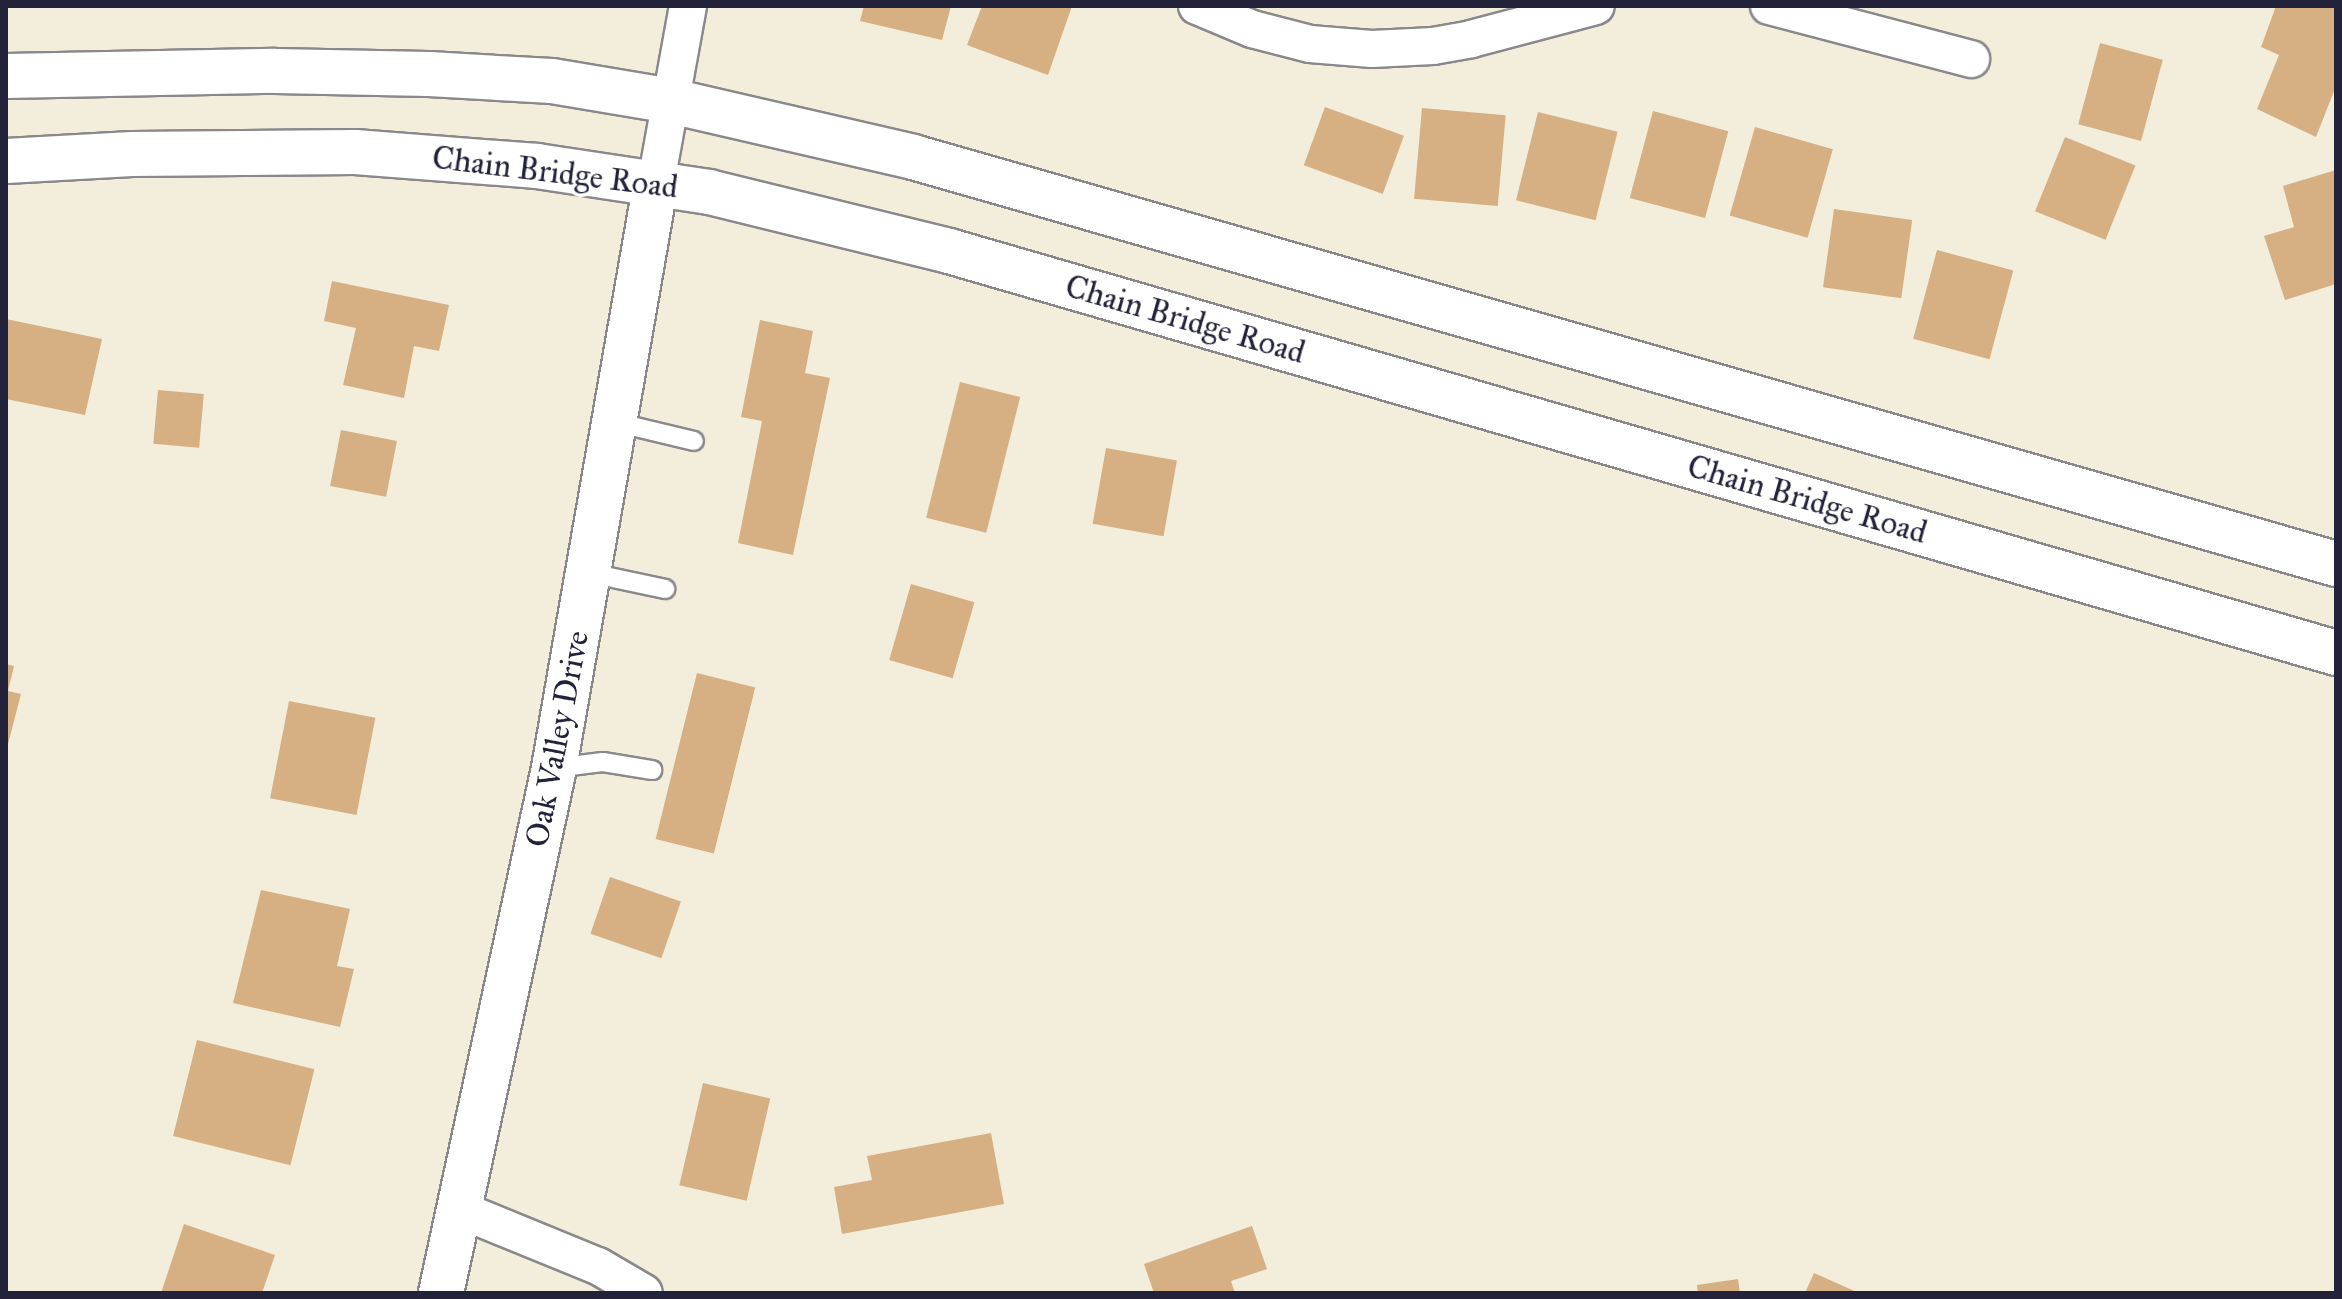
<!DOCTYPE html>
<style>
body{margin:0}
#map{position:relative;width:2342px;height:1299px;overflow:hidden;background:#f2eedb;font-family:"IM FELL Great Primer",serif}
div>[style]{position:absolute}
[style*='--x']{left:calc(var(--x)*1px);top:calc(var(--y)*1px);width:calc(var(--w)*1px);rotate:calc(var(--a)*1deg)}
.building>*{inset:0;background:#d6af83;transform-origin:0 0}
.roads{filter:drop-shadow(2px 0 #8a888b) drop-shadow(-2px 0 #8a888b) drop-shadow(0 2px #8a888b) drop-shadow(0 -2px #8a888b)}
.lane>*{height:18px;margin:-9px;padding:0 9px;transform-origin:9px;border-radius:9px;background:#fff}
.street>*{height:36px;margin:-18px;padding:0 18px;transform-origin:18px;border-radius:18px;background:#fff}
.secondary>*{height:44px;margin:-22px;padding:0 22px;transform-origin:22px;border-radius:22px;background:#fff}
.primary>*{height:44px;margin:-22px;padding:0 22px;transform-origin:22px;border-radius:22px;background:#fff}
span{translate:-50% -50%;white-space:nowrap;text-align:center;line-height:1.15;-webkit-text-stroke:7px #fff;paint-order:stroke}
.street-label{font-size:32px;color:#22223b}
.frame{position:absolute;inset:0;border:8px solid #22223b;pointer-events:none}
</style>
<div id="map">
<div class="building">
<i style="clip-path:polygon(864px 6px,951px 6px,942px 40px,860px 21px)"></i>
<i style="clip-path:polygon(982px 6px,1072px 6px,1048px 75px,967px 45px)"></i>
<i style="clip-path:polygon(2276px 6px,2336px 6px,2336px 86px,2316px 137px,2257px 109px,2279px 55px,2261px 47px)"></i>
<i style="left:2100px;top:43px;width:65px;height:84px;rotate:15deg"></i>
<i style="left:1325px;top:107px;width:84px;height:62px;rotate:20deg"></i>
<i style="left:1422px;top:108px;width:84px;height:91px;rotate:5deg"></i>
<i style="left:1653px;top:111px;width:78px;height:90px;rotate:15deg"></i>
<i style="left:1538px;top:112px;width:82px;height:91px;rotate:14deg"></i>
<i style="left:1755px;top:127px;width:81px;height:92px;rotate:16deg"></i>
<i style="left:2065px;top:137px;width:76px;height:80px;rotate:22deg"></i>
<i style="clip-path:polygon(2336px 170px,2336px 284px,2285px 300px,2264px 236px,2294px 227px,2283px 186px)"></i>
<i style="left:1834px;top:209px;width:79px;height:79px;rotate:8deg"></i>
<i style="left:1937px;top:250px;width:79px;height:92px;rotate:15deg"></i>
<i style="clip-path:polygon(332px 281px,449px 305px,439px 351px,414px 346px,404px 398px,343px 385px,356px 328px,324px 321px)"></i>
<i style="clip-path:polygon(6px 319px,102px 339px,85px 415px,6px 399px)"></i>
<i style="clip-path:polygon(760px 320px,813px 331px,805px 373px,830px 378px,793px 555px,738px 543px,762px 421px,741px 417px)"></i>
<i style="left:960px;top:382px;width:62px;height:140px;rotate:14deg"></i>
<i style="left:158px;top:390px;width:46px;height:54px;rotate:5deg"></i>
<i style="left:341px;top:430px;width:57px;height:57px;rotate:11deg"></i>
<i style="left:1106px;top:448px;width:72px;height:77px;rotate:10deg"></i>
<i style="left:911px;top:584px;width:66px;height:79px;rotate:16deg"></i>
<i style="clip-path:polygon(6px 664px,14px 666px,8px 691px,21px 694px,7px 748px)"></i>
<i style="left:697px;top:673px;width:60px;height:171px;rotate:14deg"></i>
<i style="left:289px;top:701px;width:88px;height:99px;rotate:11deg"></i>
<i style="left:610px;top:877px;width:75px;height:60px;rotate:19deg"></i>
<i style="clip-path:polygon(261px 890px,350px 909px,337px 966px,354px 969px,340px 1027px,233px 1003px)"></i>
<i style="left:197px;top:1040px;width:121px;height:99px;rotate:14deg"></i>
<i style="left:703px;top:1083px;width:69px;height:105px;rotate:13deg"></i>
<i style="clip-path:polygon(991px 1133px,1004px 1204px,842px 1234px,834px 1187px,872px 1180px,867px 1156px)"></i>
<i style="clip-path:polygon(184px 1224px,275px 1255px,262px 1293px,161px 1293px)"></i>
<i style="clip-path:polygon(1252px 1226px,1267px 1269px,1231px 1281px,1235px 1293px,1154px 1293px,1144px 1264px)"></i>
<i style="clip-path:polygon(1814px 1273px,1859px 1293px,1805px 1293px)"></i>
<i style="clip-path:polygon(1738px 1279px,1740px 1293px,1698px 1293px,1697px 1285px)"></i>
</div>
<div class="roads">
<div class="lane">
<i style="--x:615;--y:422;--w:81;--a:13.5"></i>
<i style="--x:590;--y:573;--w:77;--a:12"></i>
<i style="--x:554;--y:768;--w:49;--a:-7"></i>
<i style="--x:603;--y:762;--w:50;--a:9.3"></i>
</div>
<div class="street">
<i style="--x:1197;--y:6;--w:60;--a:22.7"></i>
<i style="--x:1252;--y:29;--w:60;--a:14.5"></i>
<i style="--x:1310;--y:44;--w:62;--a:4.6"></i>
<i style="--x:1372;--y:49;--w:61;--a:-2.8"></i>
<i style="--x:1433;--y:46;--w:39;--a:-10"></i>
<i style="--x:1471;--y:39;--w:129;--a:-14.8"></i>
<i style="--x:1769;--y:6;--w:209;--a:14.7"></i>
<i style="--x:656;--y:182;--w:179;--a:-79.7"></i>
<i style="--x:458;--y:1209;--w:151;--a:22.2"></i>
<i style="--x:598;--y:1266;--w:53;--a:30.4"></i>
</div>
<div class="secondary">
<i style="--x:441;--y:1293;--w:537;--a:-77.85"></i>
<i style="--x:554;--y:768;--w:595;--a:-80.13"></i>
</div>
<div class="primary">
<i style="--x:6;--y:76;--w:269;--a:-1.1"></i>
<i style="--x:275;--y:71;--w:154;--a:1.1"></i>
<i style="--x:429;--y:74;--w:123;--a:3.3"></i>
<i style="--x:552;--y:81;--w:121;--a:9.5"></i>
<i style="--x:671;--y:101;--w:248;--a:13"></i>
<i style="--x:913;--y:157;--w:1480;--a:15.96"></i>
<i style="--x:6;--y:161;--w:126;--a:-3.2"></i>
<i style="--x:132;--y:154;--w:223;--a:-0.5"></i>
<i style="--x:355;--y:152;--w:183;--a:4.4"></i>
<i style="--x:537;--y:166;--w:174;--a:8.6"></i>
<i style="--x:709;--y:192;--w:247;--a:13.8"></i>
<i style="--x:949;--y:251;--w:1444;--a:16.16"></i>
</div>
</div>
<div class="street-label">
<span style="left:555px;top:173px;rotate:7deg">Chain Bridge Road</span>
<span style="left:1185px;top:320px;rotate:16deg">Chain Bridge Road</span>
<span style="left:1807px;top:500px;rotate:16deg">Chain Bridge Road</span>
<span style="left:558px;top:739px;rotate:-79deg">Oak Valley Drive</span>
</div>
<div class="frame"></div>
</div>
